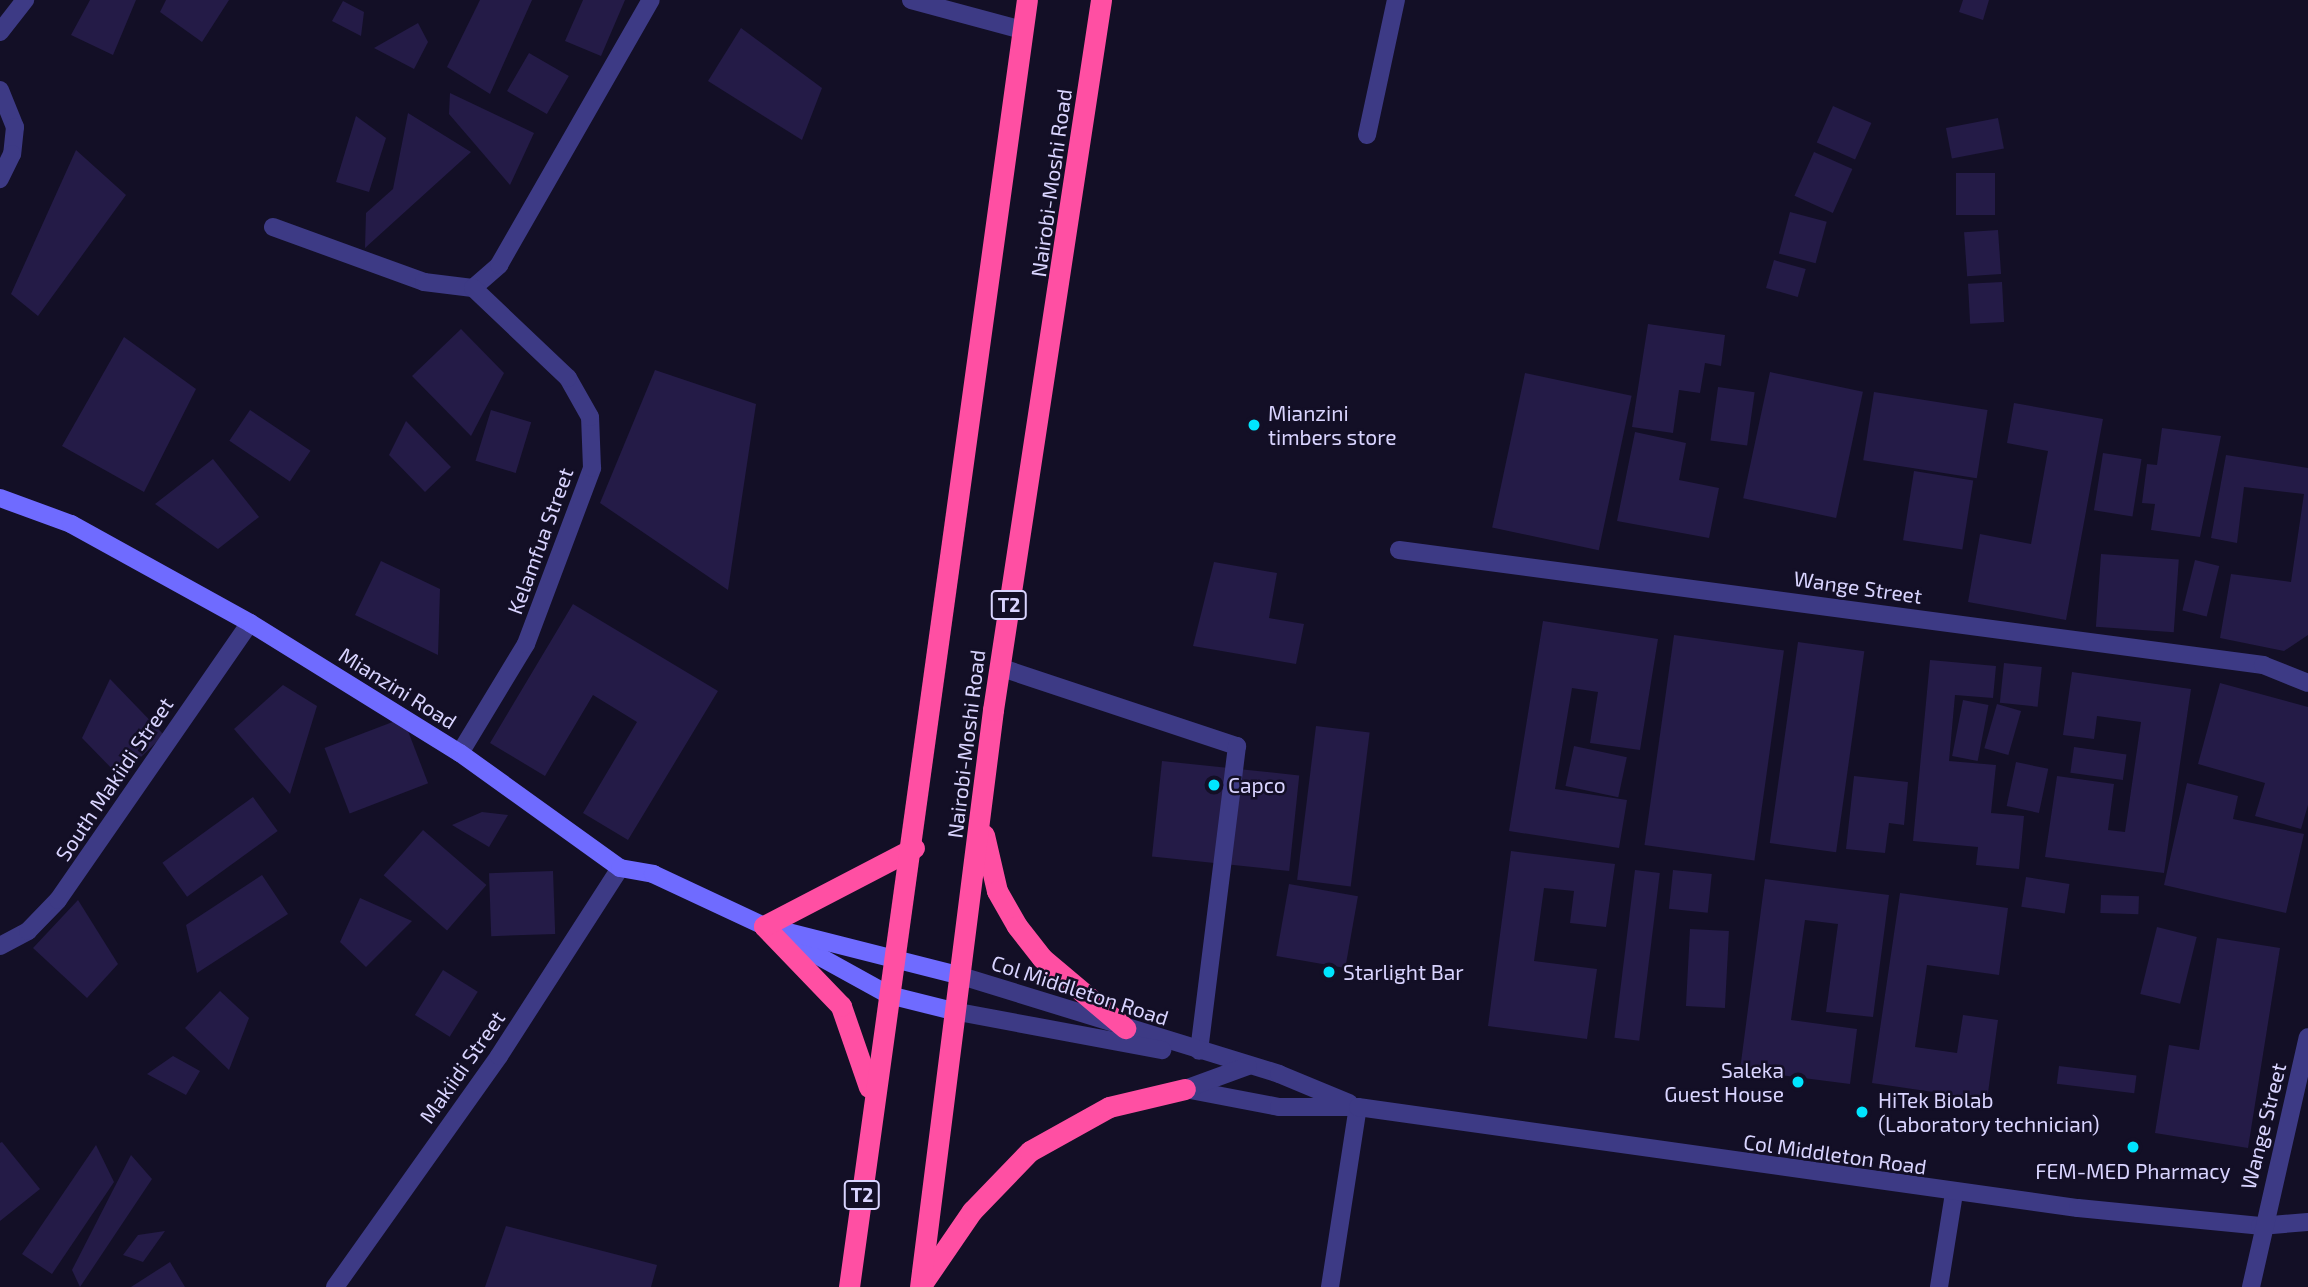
<!DOCTYPE html>
<style>
body{margin:0}
#map{position:relative;width:2308px;height:1287px;overflow:hidden;background:#130f26;font-family:"Exo 2",sans-serif}
div>[style]{position:absolute}
[style*='--x']{left:calc(var(--x)*1px);top:calc(var(--y)*1px);width:calc(var(--w)*1px);rotate:calc(var(--a)*1deg)}
.building>*{inset:0;background:#241b47;transform-origin:0 0}
.lane>*{height:18px;margin:-9px;padding:0 9px;transform-origin:9px;border-radius:9px;background:#3d3a85}
.street>*{height:18px;margin:-9px;padding:0 9px;transform-origin:9px;border-radius:9px;background:#3d3a85}
.secondary>*{height:18px;margin:-9px;padding:0 9px;transform-origin:9px;border-radius:9px;background:#6f6bff}
.highway>*{height:21px;margin:-10.5px;padding:0 10.5px;transform-origin:10.5px;border-radius:10.5px;background:#ff4fa3}
.dots>*{width:19px;height:19px;translate:-50% -50%;box-sizing:border-box;border:4px solid #130f26;border-radius:50%}
span{translate:-50% -50%;white-space:nowrap;text-align:center;line-height:1.15;-webkit-text-stroke:5px #130f26;paint-order:stroke}
.shield-label span{padding:2px 5px;background:#130f26;border:2px solid;border-radius:5px;-webkit-text-stroke-width:0}
.shield-label{font-size:19px;color:#d9d4ff;font-weight:700}
.street-label{font-size:21px;color:#d9d4ff}
.poi-label{font-size:21px;color:#d9d4ff}
.left{translate:0 -50%;text-align:left}
.right{translate:-100% -50%;text-align:right}
</style>
<div id="map">
<div class="building">
<i style="clip-path:polygon(90px 0,136px 0,113px 55px,71px 35px)"></i>
<i style="clip-path:polygon(166px 0,229px 0,202px 42px,160px 12px)"></i>
<i style="clip-path:polygon(480px 0,532px 0,490px 94px,447px 67px)"></i>
<i style="clip-path:polygon(583px 0,625px 0,601px 56px,565px 41px)"></i>
<i style="clip-path:polygon(1963px 0,1989px 0,1983px 20px,1959px 12px)"></i>
<i style="clip-path:polygon(343px 1px,364px 12px,361px 36px,332px 21px)"></i>
<i style="clip-path:polygon(418px 23px,428px 42px,414px 69px,374px 48px)"></i>
<i style="clip-path:polygon(741px 28px,822px 88px,802px 140px,708px 81px)"></i>
<i style="left:529px;top:53px;width:46px;height:44px;rotate:30deg"></i>
<i style="clip-path:polygon(450px 93px,534px 133px,510px 185px,449px 114px)"></i>
<i style="left:1833px;top:106px;width:42px;height:40px;rotate:24deg"></i>
<i style="clip-path:polygon(408px 113px,471px 152px,365px 248px,366px 213px,393px 189px)"></i>
<i style="clip-path:polygon(356px 116px,386px 138px,369px 192px,336px 182px)"></i>
<i style="left:1998px;top:118px;width:31px;height:53px;rotate:79deg"></i>
<i style="clip-path:polygon(76px 150px,126px 195px,38px 316px,11px 294px)"></i>
<i style="left:1814px;top:152px;width:42px;height:48px;rotate:24deg"></i>
<i style="left:1956px;top:173px;width:39px;height:42px"></i>
<i style="left:1790px;top:212px;width:38px;height:43px;rotate:15deg"></i>
<i style="left:1998px;top:230px;width:44px;height:34px;rotate:86deg"></i>
<i style="left:1774px;top:260px;width:33px;height:29px;rotate:16deg"></i>
<i style="left:2002px;top:282px;width:40px;height:34px;rotate:87deg"></i>
<i style="clip-path:polygon(1648px 324px,1725px 335px,1721px 366px,1705px 363px,1700px 393px,1679px 390px,1673px 433px,1632px 427px)"></i>
<i style="clip-path:polygon(461px 329px,504px 373px,471px 436px,412px 376px)"></i>
<i style="clip-path:polygon(124px 337px,196px 389px,144px 492px,62px 446px)"></i>
<i style="clip-path:polygon(655px 370px,756px 404px,728px 590px,600px 503px)"></i>
<i style="left:1770px;top:372px;width:95px;height:129px;rotate:12deg"></i>
<i style="left:1525px;top:373px;width:109px;height:158px;rotate:12deg"></i>
<i style="left:1718px;top:387px;width:37px;height:54px;rotate:8deg"></i>
<i style="left:1874px;top:392px;width:115px;height:69px;rotate:9deg"></i>
<i style="clip-path:polygon(2014px 403px,2103px 419px,2066px 620px,1968px 602px,1980px 534px,2031px 544px,2048px 451px,2007px 443px)"></i>
<i style="left:250px;top:410px;width:73px;height:37px;rotate:34deg"></i>
<i style="left:491px;top:410px;width:42px;height:53px;rotate:17deg"></i>
<i style="clip-path:polygon(406px 421px,451px 467px,425px 492px,389px 455px)"></i>
<i style="clip-path:polygon(2162px 428px,2221px 436px,2200px 537px,2151px 530px,2155px 504px,2142px 503px,2147px 464px,2157px 465px)"></i>
<i style="clip-path:polygon(1635px 432px,1686px 443px,1679px 480px,1719px 488px,1709px 538px,1617px 521px)"></i>
<i style="left:2103px;top:453px;width:39px;height:58px;rotate:9deg"></i>
<i style="clip-path:polygon(2226px 455px,2308px 468px,2308px 635px,2284px 651px,2220px 638px,2231px 574px,2291px 582px,2304px 494px,2244px 487px,2237px 543px,2211px 538px)"></i>
<i style="clip-path:polygon(213px 459px,259px 517px,218px 549px,155px 504px)"></i>
<i style="left:1914px;top:471px;width:60px;height:70px;rotate:9deg"></i>
<i style="left:2101px;top:554px;width:78px;height:73px;rotate:4deg"></i>
<i style="left:2195px;top:560px;width:25px;height:52px;rotate:14deg"></i>
<i style="clip-path:polygon(381px 561px,440px 589px,438px 655px,355px 615px)"></i>
<i style="clip-path:polygon(1214px 562px,1277px 573px,1269px 618px,1304px 624px,1296px 664px,1193px 646px)"></i>
<i style="clip-path:polygon(573px 604px,718px 691px,628px 840px,583px 813px,637px 722px,593px 695px,545px 776px,490px 743px)"></i>
<i style="clip-path:polygon(1543px 621px,1658px 639px,1640px 750px,1590px 743px,1598px 692px,1572px 688px,1555px 789px,1627px 800px,1619px 848px,1509px 831px)"></i>
<i style="left:1674px;top:635px;width:111px;height:212px;rotate:8deg"></i>
<i style="left:1798px;top:642px;width:67px;height:203px;rotate:8deg"></i>
<i style="clip-path:polygon(1930px 660px,1996px 666px,1993px 698px,1955px 695px,1949px 761px,1996px 765px,1991px 813px,2024px 816px,2019px 869px,1976px 865px,1978px 847px,1913px 841px)"></i>
<i style="left:2004px;top:663px;width:38px;height:40px;rotate:6deg"></i>
<i style="clip-path:polygon(2072px 672px,2191px 689px,2164px 873px,2045px 857px,2057px 776px,2114px 784px,2108px 830px,2125px 832px,2141px 722px,2097px 716px,2094px 739px,2063px 735px)"></i>
<i style="clip-path:polygon(110px 679px,164px 735px,120px 777px,82px 738px)"></i>
<i style="clip-path:polygon(2220px 683px,2308px 707px,2308px 805px,2301px 829px,2255px 816px,2265px 783px,2198px 764px)"></i>
<i style="clip-path:polygon(283px 685px,317px 706px,290px 794px,234px 729px)"></i>
<i style="left:1963px;top:700px;width:26px;height:57px;rotate:11deg"></i>
<i style="left:1997px;top:704px;width:25px;height:46px;rotate:16deg"></i>
<i style="left:403px;top:718px;width:70px;height:84px;rotate:69deg"></i>
<i style="left:1316px;top:726px;width:54px;height:155px;rotate:7deg"></i>
<i style="left:1574px;top:746px;width:54px;height:41px;rotate:12deg"></i>
<i style="left:2074px;top:747px;width:53px;height:26px;rotate:8deg"></i>
<i style="left:1162px;top:761px;width:138px;height:96px;rotate:6deg"></i>
<i style="left:2016px;top:762px;width:33px;height:45px;rotate:12deg"></i>
<i style="clip-path:polygon(1854px 776px,1908px 782px,1904px 825px,1889px 823px,1885px 853px,1846px 849px)"></i>
<i style="clip-path:polygon(2187px 783px,2238px 796px,2233px 819px,2304px 834px,2286px 913px,2164px 885px)"></i>
<i style="left:253px;top:797px;width:42px;height:112px;rotate:54deg"></i>
<i style="clip-path:polygon(482px 812px,508px 815px,489px 847px,452px 825px)"></i>
<i style="left:423px;top:830px;width:84px;height:60px;rotate:41deg"></i>
<i style="clip-path:polygon(1511px 851px,1615px 864px,1606px 927px,1570px 923px,1574px 891px,1544px 888px,1534px 961px,1597px 969px,1587px 1039px,1488px 1026px)"></i>
<i style="left:1635px;top:870px;width:25px;height:169px;rotate:7deg"></i>
<i style="left:1673px;top:870px;width:39px;height:39px;rotate:6deg"></i>
<i style="left:553px;top:871px;width:63px;height:64px;rotate:88deg"></i>
<i style="clip-path:polygon(262px 875px,288px 914px,197px 973px,186px 925px)"></i>
<i style="left:2026px;top:877px;width:44px;height:30px;rotate:9deg"></i>
<i style="clip-path:polygon(1765px 879px,1889px 895px,1873px 1017px,1826px 1012px,1838px 924px,1805px 920px,1791px 1020px,1857px 1029px,1850px 1084px,1740px 1070px)"></i>
<i style="left:1289px;top:884px;width:70px;height:73px;rotate:10deg"></i>
<i style="clip-path:polygon(1900px 893px,2008px 908px,1999px 975px,1927px 965px,1915px 1047px,1957px 1053px,1963px 1015px,1998px 1020px,1987px 1100px,1872px 1083px)"></i>
<i style="left:2101px;top:895px;width:38px;height:18px;rotate:2deg"></i>
<i style="clip-path:polygon(360px 898px,412px 921px,366px 967px,340px 942px)"></i>
<i style="clip-path:polygon(78px 900px,118px 964px,87px 998px,33px 948px)"></i>
<i style="left:2157px;top:927px;width:41px;height:69px;rotate:14deg"></i>
<i style="left:1690px;top:929px;width:39px;height:77px;rotate:3deg"></i>
<i style="clip-path:polygon(2217px 938px,2280px 948px,2248px 1148px,2155px 1133px,2169px 1045px,2199px 1050px)"></i>
<i style="left:443px;top:970px;width:41px;height:53px;rotate:32deg"></i>
<i style="clip-path:polygon(220px 991px,249px 1018px,229px 1070px,185px 1028px)"></i>
<i style="clip-path:polygon(173px 1056px,200px 1071px,186px 1095px,147px 1074px)"></i>
<i style="left:2059px;top:1066px;width:78px;height:18px;rotate:7deg"></i>
<i style="clip-path:polygon(2px 1142px,40px 1189px,0 1221px,0 1143px)"></i>
<i style="clip-path:polygon(96px 1145px,114px 1182px,52px 1274px,22px 1254px)"></i>
<i style="clip-path:polygon(131px 1155px,152px 1179px,80px 1287px,72px 1270px)"></i>
<i style="clip-path:polygon(506px 1226px,657px 1265px,651px 1287px,485px 1287px)"></i>
<i style="clip-path:polygon(165px 1231px,143px 1262px,123px 1255px,138px 1235px)"></i>
<i style="clip-path:polygon(170px 1262px,185px 1287px,131px 1287px)"></i>
</div>
<div class="lane">
<i style="--x:999;--y:667;--w:251;--a:18.4"></i>
<i style="--x:1237;--y:746;--w:307;--a:97.1"></i>
<i style="--x:1330;--y:1287;--w:182;--a:-81.2"></i>
<i style="--x:1939;--y:1287;--w:95;--a:-80.9"></i>
</div>
<div class="street">
<i style="--x:911;--y:0;--w:115;--a:15.1"></i>
<i style="--x:0;--y:32;--w:41;--a:-52"></i>
<i style="--x:0;--y:90;--w:40;--a:68"></i>
<i style="--x:15;--y:127;--w:27;--a:96"></i>
<i style="--x:12;--y:154;--w:28;--a:116"></i>
<i style="--x:1367;--y:135;--w:138;--a:-77.9"></i>
<i style="--x:273;--y:227;--w:161;--a:20"></i>
<i style="--x:424;--y:282;--w:49;--a:7"></i>
<i style="--x:473;--y:288;--w:35;--a:-41"></i>
<i style="--x:499;--y:265;--w:305;--a:-60.2"></i>
<i style="--x:1399;--y:550;--w:872;--a:7.58"></i>
<i style="--x:2263;--y:665;--w:48;--a:21.8"></i>
<i style="--x:460;--y:753;--w:127;--a:-58.8"></i>
<i style="--x:526;--y:644;--w:188;--a:-69.4"></i>
<i style="--x:592;--y:468;--w:51;--a:-92.2"></i>
<i style="--x:590;--y:417;--w:45;--a:-119.4"></i>
<i style="--x:568;--y:378;--w:131;--a:-136.5"></i>
<i style="--x:0;--y:946;--w:32;--a:-28"></i>
<i style="--x:28;--y:931;--w:43;--a:-45.9"></i>
<i style="--x:58;--y:900;--w:337;--a:-55.3"></i>
<i style="--x:958;--y:975;--w:336;--a:17.1"></i>
<i style="--x:1279;--y:1074;--w:76;--a:22.5"></i>
<i style="--x:953;--y:1011;--w:213;--a:10.6"></i>
<i style="--x:1185;--y:1089;--w:96;--a:10.8"></i>
<i style="--x:1279;--y:1107;--w:79;--a:0"></i>
<i style="--x:1358;--y:1107;--w:727;--a:7.99"></i>
<i style="--x:2078;--y:1208;--w:183;--a:5.6"></i>
<i style="--x:2260;--y:1226;--w:48;--a:-4.8"></i>
<i style="--x:1185;--y:1089;--w:67;--a:-20.1"></i>
<i style="--x:335;--y:1287;--w:283;--a:-54.6"></i>
<i style="--x:499;--y:1056;--w:224;--a:-57.2"></i>
<i style="--x:2251;--y:1287;--w:256;--a:-77.2"></i>
</div>
<div class="secondary">
<i style="--x:0;--y:498;--w:76;--a:20.1"></i>
<i style="--x:71;--y:524;--w:205;--a:28.9"></i>
<i style="--x:250;--y:623;--w:247;--a:31.8"></i>
<i style="--x:460;--y:753;--w:197;--a:35.7"></i>
<i style="--x:620;--y:868;--w:34;--a:10"></i>
<i style="--x:653;--y:874;--w:123;--a:25.1"></i>
<i style="--x:764;--y:926;--w:143;--a:28.9"></i>
<i style="--x:889;--y:995;--w:66;--a:14"></i>
<i style="--x:788;--y:932;--w:175;--a:14.2"></i>
</div>
<div class="highway">
<i style="--x:984;--y:835;--w:57;--a:76.9"></i>
<i style="--x:997;--y:891;--w:40;--a:60.3"></i>
<i style="--x:1017;--y:926;--w:41;--a:52"></i>
<i style="--x:1042;--y:958;--w:109;--a:40.1"></i>
<i style="--x:869;--y:1087;--w:86;--a:-109.1"></i>
<i style="--x:841;--y:1006;--w:111;--a:-133.9"></i>
<i style="--x:764;--y:926;--w:169;--a:-27.5"></i>
<i style="--x:924;--y:1281;--w:85;--a:-55.6"></i>
<i style="--x:972;--y:1211;--w:83;--a:-46"></i>
<i style="--x:1030;--y:1151;--w:90;--a:-29.1"></i>
<i style="--x:1109;--y:1107;--w:78;--a:-13.3"></i>
<i style="--x:849;--y:1287;--w:1299;--a:-82.13"></i>
<i style="--x:920;--y:1287;--w:582;--a:-82.79"></i>
<i style="--x:993;--y:710;--w:718;--a:-81.35"></i>
</div>
<div class="dots">
<i style="left:1254px;top:425px;background:#00e5ff"></i>
<i style="left:1214px;top:785px;background:#00e5ff"></i>
<i style="left:1329px;top:972px;background:#00e5ff"></i>
<i style="left:1798px;top:1082px;background:#00e5ff"></i>
<i style="left:1862px;top:1112px;background:#00e5ff"></i>
<i style="left:2133px;top:1147px;background:#00e5ff"></i>
</div>
<div class="shield-label">
<span style="left:1009px;top:605px">T2</span>
<span style="left:862px;top:1195px">T2</span>
</div>
<div class="street-label">
<span style="left:1051px;top:183px;rotate:-82deg">Nairobi-Moshi Road</span>
<span style="left:540px;top:541px;rotate:-70deg">Kelamfua Street</span>
<span style="left:1858px;top:587px;rotate:8deg">Wange Street</span>
<span style="left:398px;top:688px;rotate:32deg">Mianzini Road</span>
<span style="left:966px;top:744px;rotate:-83deg">Nairobi-Moshi Road</span>
<span style="left:114px;top:779px;rotate:-56deg">South Makiidi Street</span>
<span style="left:1080px;top:990px;rotate:18deg">Col Middleton Road</span>
<span style="left:462px;top:1067px;rotate:-55deg">Makiidi Street</span>
<span style="left:2263px;top:1126px;rotate:-76deg">Wange Street</span>
<span style="left:1835px;top:1154px;rotate:8deg">Col Middleton Road</span>
</div>
<div class="poi-label">
<span class="left" style="left:1268px;top:425px">Mianzini<br>timbers store</span>
<span class="left" style="left:1228px;top:785px">Capco</span>
<span class="left" style="left:1343px;top:972px">Starlight Bar</span>
<span class="right" style="left:1784px;top:1082px">Saleka<br>Guest House</span>
<span class="left" style="left:1878px;top:1112px">HiTek Biolab<br>(Laboratory technician)</span>
<span style="left:2133px;top:1171px">FEM-MED Pharmacy</span>
</div>
</div>
